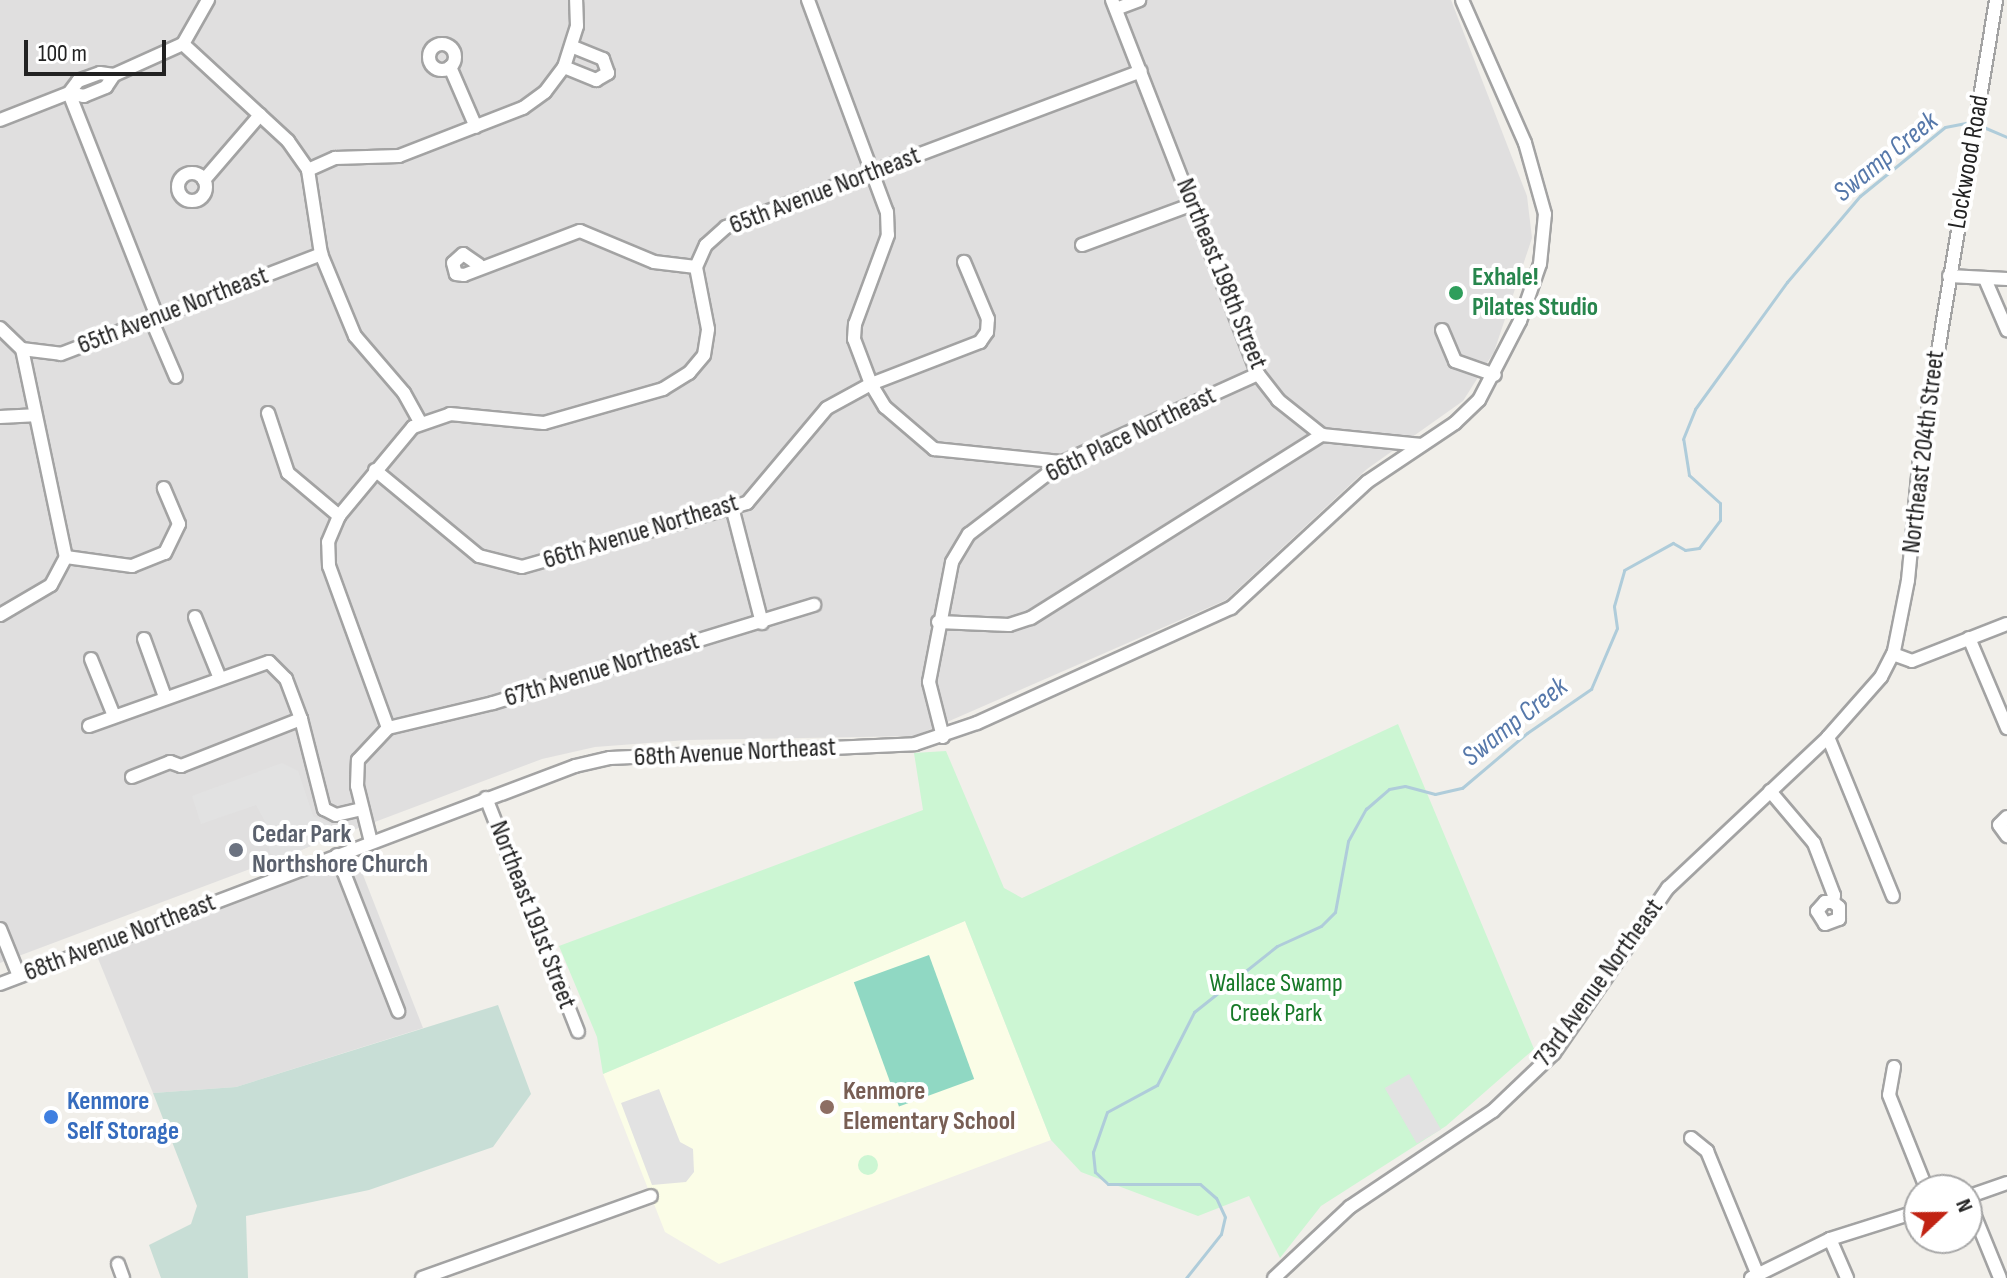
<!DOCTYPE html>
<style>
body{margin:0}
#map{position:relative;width:2007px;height:1278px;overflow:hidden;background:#f1efea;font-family:"Sofia Sans Condensed",sans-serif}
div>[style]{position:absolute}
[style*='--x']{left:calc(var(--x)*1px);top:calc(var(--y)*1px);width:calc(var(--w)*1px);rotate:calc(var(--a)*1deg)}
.residential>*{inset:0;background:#e0dfdf}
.education>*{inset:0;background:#fbfde7}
.wetland>*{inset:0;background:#c8ded6}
.park>*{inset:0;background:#ccf6d3}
.round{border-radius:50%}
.pitch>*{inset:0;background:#90d8c3;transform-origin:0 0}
.parking>*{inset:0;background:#e2e2e2;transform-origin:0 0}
.stream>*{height:3px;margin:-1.5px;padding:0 1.5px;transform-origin:1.5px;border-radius:1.5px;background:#afccda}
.roads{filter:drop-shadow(2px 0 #a3a3a3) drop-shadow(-2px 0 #a3a3a3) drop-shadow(0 2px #a3a3a3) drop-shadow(0 -2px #a3a3a3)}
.minor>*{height:12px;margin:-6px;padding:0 6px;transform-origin:6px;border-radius:6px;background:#fff}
.minor>.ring{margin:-6px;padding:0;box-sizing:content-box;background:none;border:12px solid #fff;border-radius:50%}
.dots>*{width:22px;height:22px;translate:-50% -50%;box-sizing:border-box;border:4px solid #fff;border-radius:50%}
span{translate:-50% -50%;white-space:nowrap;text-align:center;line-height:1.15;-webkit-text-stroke:8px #fff;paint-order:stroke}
.street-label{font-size:26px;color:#222}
.leisure-label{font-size:26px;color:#27864d;font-weight:700}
.left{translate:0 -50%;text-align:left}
.worship-label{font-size:26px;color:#5b616d;font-weight:700}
.park-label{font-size:26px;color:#177928}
.education-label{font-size:26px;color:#785e54;font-weight:700}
.shop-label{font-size:26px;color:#366cbe;font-weight:700}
.water-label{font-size:28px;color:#5678aa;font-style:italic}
.north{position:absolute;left:1903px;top:1174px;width:80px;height:80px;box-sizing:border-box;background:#fff;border:2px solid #a7a7a7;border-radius:50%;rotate:68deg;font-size:22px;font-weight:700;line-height:32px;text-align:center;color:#222}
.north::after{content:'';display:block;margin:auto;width:28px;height:36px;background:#c12313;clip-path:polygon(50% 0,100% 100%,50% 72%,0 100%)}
.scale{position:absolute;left:24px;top:40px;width:142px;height:36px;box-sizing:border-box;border:4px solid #222;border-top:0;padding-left:10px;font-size:24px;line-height:28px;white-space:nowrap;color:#222;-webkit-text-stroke:6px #fff;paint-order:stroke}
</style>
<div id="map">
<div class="residential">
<i style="clip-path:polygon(0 0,1451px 0,1527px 196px,1532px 238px,1494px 352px,1463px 401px,1367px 469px,1226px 600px,915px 736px,687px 740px,595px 747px,542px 759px,0 963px)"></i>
<i style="clip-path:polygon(356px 857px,423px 1028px,236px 1087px,153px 1093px,97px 956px)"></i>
</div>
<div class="education">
<i style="clip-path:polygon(965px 921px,1051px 1140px,719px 1264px,665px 1232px,603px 1074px)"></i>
</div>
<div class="wetland">
<i style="clip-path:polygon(498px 1005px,531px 1094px,493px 1147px,369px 1190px,246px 1216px,248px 1278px,161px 1278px,149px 1245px,191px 1224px,197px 1206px,153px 1093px,236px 1087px)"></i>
</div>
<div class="park">
<i style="clip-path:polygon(1398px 724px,1534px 1049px,1446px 1126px,1321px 1206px,1280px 1258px,1249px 1196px,1198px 1216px,1081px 1172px,1051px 1140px,965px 921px,603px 1074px,597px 1037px,559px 946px,923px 810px,914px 753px,946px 751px,1004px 888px,1022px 898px)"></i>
<i class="round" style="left:858px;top:1155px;width:20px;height:20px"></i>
</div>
<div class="pitch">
<i style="left:929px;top:955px;width:132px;height:80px;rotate:70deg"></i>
</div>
<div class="parking">
<i style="clip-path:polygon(282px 763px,298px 771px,313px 816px,331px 824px,333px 835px,283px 859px,270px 853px,268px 842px,274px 838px,256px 805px,201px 824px,192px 796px)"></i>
<i style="left:1409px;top:1074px;width:64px;height:28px;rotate:60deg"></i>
<i style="clip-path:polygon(659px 1089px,680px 1142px,693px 1149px,694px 1172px,686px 1182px,652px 1185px,621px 1103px)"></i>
</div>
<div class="stream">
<i style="--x:1981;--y:126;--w:28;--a:23"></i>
<i style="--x:1186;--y:1278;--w:56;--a:-51.5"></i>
<i style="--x:1221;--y:1234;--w:17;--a:-77"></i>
<i style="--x:1225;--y:1217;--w:21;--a:-115"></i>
<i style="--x:1216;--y:1198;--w:21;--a:-139"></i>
<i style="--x:1200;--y:1184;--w:92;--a:180"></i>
<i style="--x:1108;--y:1184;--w:18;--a:-137"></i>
<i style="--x:1095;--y:1172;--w:20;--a:-96"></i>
<i style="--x:1093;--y:1152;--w:42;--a:-70.7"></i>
<i style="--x:1107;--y:1112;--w:57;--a:-28.4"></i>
<i style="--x:1157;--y:1085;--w:82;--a:-63.1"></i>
<i style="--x:1194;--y:1012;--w:106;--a:-38.5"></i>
<i style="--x:1277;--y:946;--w:48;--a:-24.4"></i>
<i style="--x:1321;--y:926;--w:20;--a:-45"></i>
<i style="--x:1335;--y:912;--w:72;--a:-79.6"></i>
<i style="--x:1348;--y:841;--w:37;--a:-61"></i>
<i style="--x:1366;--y:809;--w:30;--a:-41"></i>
<i style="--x:1389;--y:789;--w:16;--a:-11"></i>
<i style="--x:1405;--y:786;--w:31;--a:15"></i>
<i style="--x:1435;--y:794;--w:28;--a:-13"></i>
<i style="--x:1462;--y:788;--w:85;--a:-40.2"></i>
<i style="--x:1527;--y:733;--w:78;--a:-34.5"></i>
<i style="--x:1591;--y:689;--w:66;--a:-66.9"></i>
<i style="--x:1617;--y:628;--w:22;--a:-98"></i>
<i style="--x:1614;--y:606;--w:37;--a:-74"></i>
<i style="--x:1624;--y:570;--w:56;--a:-28.9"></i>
<i style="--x:1673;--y:543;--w:14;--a:30"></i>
<i style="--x:1685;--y:550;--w:14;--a:-8"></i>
<i style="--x:1699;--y:548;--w:35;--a:-53"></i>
<i style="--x:1720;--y:520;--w:17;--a:-90"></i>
<i style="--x:1720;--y:503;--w:42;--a:-137.9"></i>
<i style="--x:1689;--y:475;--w:36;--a:-99"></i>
<i style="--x:1683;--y:439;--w:32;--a:-68"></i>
<i style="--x:1695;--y:409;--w:157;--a:-54.1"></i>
<i style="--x:1787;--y:282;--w:113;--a:-49.7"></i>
<i style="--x:1860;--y:196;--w:109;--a:-39.1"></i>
<i style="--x:1945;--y:127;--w:25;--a:-11"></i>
</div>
<div class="roads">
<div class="minor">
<i style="--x:808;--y:0;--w:226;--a:69.6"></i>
<i style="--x:887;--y:212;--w:23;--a:88"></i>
<i style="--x:888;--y:235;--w:95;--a:110.3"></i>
<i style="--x:855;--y:324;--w:15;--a:94"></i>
<i style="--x:854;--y:339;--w:48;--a:69.3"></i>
<i style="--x:871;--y:384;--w:27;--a:59"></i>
<i style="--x:885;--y:407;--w:65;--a:40.6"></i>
<i style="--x:934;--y:449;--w:130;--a:5.8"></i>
<i style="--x:1112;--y:0;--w:401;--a:68.7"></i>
<i style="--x:1258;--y:374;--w:33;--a:52"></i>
<i style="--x:1278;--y:400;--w:56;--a:38.5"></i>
<i style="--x:1322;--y:435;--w:100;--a:5.7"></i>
<i style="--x:1116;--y:9;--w:25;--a:-21"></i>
<i style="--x:183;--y:44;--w:143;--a:42.7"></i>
<i style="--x:288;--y:141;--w:35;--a:55"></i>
<i style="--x:308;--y:170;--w:85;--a:81.2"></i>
<i style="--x:321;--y:254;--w:89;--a:67.5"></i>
<i style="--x:355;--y:336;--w:75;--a:49.3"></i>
<i style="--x:404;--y:393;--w:33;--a:61"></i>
<i class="ring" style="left:429px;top:44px;width:14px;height:14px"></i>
<i style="--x:450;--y:67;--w:65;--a:66.6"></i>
<i style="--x:564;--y:67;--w:35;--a:22"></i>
<i style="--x:596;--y:80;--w:14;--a:-30"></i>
<i style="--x:608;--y:73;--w:15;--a:-110"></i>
<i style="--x:603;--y:59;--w:32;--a:-158"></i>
<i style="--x:100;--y:73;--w:14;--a:8"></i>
<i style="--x:114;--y:75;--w:14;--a:124"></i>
<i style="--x:106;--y:87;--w:24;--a:158"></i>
<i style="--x:84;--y:96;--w:15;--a:-169"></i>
<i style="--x:69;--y:93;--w:15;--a:-53"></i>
<i style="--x:78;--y:81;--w:23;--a:-20"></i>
<i style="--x:114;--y:75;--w:76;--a:-24.2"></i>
<i style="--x:183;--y:44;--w:51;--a:-60.4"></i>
<i style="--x:0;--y:120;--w:74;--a:-21.4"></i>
<i style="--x:69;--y:93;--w:240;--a:68.5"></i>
<i style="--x:308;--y:170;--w:30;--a:-24"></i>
<i style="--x:335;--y:158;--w:64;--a:-1.8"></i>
<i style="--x:399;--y:156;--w:133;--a:-21.2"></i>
<i style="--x:523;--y:108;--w:27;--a:-36"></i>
<i style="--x:545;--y:92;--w:31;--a:-53"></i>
<i style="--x:564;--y:67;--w:43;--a:-72.4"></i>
<i style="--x:577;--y:26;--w:26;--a:-92"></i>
<i class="ring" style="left:178px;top:173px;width:16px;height:16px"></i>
<i style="--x:204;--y:180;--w:86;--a:-49.3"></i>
<i style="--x:1082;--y:245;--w:118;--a:-20.3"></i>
<i style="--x:479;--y:265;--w:19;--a:-145"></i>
<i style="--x:463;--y:254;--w:13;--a:138"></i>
<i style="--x:453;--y:263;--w:11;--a:75"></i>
<i style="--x:456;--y:274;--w:8;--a:7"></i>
<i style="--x:464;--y:275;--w:124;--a:-20.8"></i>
<i style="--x:580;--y:231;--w:80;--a:22.7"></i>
<i style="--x:654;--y:262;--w:42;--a:6.8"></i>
<i style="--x:1949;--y:276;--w:58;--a:3"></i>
<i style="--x:1985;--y:279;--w:56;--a:66.7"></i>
<i style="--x:151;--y:319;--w:63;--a:66.7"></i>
<i style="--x:0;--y:328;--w:30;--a:44"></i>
<i style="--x:22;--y:349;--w:213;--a:78.1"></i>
<i style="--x:1442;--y:330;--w:34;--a:67"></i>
<i style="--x:1455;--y:361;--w:42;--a:19.3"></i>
<i style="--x:22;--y:349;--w:39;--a:7"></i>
<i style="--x:61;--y:354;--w:279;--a:-21"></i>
<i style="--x:268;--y:413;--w:63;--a:71.6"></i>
<i style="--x:288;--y:473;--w:67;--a:40.1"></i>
<i style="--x:0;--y:417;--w:34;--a:-3"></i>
<i style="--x:375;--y:470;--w:135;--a:39.6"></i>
<i style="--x:479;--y:556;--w:44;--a:14.3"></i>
<i style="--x:522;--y:567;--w:234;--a:-15.9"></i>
<i style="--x:747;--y:503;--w:124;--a:-49.9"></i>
<i style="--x:827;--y:408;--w:50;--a:-28.6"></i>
<i style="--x:871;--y:384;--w:117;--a:-21.1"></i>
<i style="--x:980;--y:342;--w:12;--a:-55"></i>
<i style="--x:987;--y:332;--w:13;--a:-86"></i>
<i style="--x:988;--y:319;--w:62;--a:-112.8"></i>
<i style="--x:732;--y:507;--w:120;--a:75.5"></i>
<i style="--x:0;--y:615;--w:59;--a:-30.5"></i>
<i style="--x:51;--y:585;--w:32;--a:-62"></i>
<i style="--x:66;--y:557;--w:67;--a:7.8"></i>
<i style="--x:132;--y:566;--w:35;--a:-22"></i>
<i style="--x:165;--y:553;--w:32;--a:-64"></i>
<i style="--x:179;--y:524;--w:39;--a:-113"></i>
<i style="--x:195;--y:617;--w:64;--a:67.9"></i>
<i style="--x:938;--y:622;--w:71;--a:2.4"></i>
<i style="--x:1009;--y:625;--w:23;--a:-18"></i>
<i style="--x:1031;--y:618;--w:344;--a:-32.2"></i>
<i style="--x:1969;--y:638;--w:98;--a:67.1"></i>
<i style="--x:144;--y:639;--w:62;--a:70.1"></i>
<i style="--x:1893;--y:654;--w:20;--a:20"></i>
<i style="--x:1912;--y:661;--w:102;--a:-21.3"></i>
<i style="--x:91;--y:659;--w:61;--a:68"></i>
<i style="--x:89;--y:726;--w:191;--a:-19.6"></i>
<i style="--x:269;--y:662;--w:24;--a:45"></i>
<i style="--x:286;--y:679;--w:43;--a:69.4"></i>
<i style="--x:301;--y:719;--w:93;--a:75.7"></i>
<i style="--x:324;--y:809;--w:13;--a:27"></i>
<i style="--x:336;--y:815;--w:27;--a:-13"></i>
<i style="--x:388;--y:728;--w:172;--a:-110"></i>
<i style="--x:329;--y:566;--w:24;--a:-92"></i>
<i style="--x:328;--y:542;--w:28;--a:-67"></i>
<i style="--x:339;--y:516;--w:116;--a:-50.3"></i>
<i style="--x:413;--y:427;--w:39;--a:-19"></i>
<i style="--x:450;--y:414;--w:94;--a:5.5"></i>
<i style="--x:544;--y:423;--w:124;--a:-15.9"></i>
<i style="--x:663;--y:389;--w:31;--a:-32"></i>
<i style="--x:689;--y:373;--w:23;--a:-50"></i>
<i style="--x:704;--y:355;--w:26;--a:-81"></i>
<i style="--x:708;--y:329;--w:63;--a:-101"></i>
<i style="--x:696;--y:267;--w:24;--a:-66"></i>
<i style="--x:706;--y:245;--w:27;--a:-42"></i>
<i style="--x:726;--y:227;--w:443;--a:-20.6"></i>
<i style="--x:943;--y:737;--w:57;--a:-104.3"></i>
<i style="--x:929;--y:682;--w:122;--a:-79.1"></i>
<i style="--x:952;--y:562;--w:33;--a:-59"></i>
<i style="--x:969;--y:534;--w:118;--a:-37.5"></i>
<i style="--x:1063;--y:462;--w:214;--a:-24.3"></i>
<i style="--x:1828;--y:737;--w:172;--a:67.8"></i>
<i style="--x:132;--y:777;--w:41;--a:-21.5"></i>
<i style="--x:170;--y:762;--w:12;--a:20"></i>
<i style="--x:181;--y:766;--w:129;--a:-21.4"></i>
<i style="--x:1770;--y:791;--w:68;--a:49.8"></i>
<i style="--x:1814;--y:843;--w:56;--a:69"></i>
<i style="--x:1834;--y:895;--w:7;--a:98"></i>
<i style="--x:1833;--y:902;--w:8;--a:180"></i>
<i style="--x:1825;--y:902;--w:12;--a:132"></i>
<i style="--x:1817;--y:911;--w:15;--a:58"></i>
<i style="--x:1825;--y:924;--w:15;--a:-20"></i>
<i style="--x:1839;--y:919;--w:12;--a:-90"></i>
<i style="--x:1839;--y:907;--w:8;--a:-140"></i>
<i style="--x:486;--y:798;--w:251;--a:68.5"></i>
<i style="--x:2007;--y:817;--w:11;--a:135"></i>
<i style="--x:1999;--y:825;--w:14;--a:54"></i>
<i style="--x:371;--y:842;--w:58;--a:-104"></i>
<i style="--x:357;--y:786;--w:26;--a:-88"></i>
<i style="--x:358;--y:760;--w:44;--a:-46.8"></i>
<i style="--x:388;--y:728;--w:108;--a:-13.4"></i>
<i style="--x:493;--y:703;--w:336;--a:-17"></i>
<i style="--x:337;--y:855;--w:168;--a:68.6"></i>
<i style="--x:0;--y:929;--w:51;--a:68"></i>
<i style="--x:0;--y:984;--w:615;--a:-20.76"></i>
<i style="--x:575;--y:766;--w:36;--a:-13"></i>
<i style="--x:610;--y:758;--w:305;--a:-2.6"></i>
<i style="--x:915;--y:744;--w:65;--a:-18.7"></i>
<i style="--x:977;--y:723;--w:279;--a:-24.4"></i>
<i style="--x:1231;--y:608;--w:185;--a:-42.8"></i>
<i style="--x:1367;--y:482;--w:106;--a:-33.8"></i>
<i style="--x:1455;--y:423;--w:33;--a:-44"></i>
<i style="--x:1479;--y:400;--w:89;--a:-62.6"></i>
<i style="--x:1520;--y:321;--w:60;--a:-70.7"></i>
<i style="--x:1540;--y:264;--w:50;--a:-84.3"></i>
<i style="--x:1545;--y:214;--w:74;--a:-105.7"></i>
<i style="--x:1525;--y:143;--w:156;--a:-113.8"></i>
<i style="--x:1894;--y:1067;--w:28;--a:100"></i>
<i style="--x:1889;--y:1095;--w:102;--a:68.2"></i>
<i style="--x:1691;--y:1138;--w:21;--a:39"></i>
<i style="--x:1707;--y:1151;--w:137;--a:67.7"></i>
<i style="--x:1967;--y:1197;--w:87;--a:67.8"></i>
<i style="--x:1967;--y:1197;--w:42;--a:-19.3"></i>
<i style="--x:1830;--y:1239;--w:43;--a:66.4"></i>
<i style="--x:118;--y:1264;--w:15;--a:70"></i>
<i style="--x:422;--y:1278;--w:243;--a:-19.7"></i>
<i style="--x:1274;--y:1278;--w:104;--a:-43.1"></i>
<i style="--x:1350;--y:1207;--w:172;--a:-33.9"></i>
<i style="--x:1493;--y:1111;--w:84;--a:-43.6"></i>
<i style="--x:1554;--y:1053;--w:201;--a:-55.4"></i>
<i style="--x:1668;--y:888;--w:220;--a:-43.3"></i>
<i style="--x:1828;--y:737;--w:80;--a:-48.5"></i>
<i style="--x:1881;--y:677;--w:29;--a:-63"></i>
<i style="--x:1894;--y:651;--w:72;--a:-78.8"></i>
<i style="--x:1908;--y:580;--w:115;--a:-84.5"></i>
<i style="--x:1919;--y:466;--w:472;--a:-80.6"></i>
<i style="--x:1751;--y:1278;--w:88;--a:-26.3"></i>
<i style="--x:1830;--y:1239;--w:93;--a:-17.5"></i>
</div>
</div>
<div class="dots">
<i style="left:1456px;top:293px;background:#2e9e5b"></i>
<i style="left:236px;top:850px;background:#6b7280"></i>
<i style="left:827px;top:1107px;background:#8d6e63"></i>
<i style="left:51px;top:1117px;background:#3f7fe0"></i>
</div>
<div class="street-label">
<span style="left:1969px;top:162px;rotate:-80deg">Lockwood Road</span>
<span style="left:825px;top:191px;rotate:-21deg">65th Avenue Northeast</span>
<span style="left:1221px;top:274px;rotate:68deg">Northeast 198th Street</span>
<span style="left:173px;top:311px;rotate:-21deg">65th Avenue Northeast</span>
<span style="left:1131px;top:435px;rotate:-26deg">66th Place Northeast</span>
<span style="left:1924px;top:452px;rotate:-83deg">Northeast 204th Street</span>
<span style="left:641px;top:532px;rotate:-17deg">66th Avenue Northeast</span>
<span style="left:602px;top:670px;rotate:-17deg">67th Avenue Northeast</span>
<span style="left:735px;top:753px;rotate:-3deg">68th Avenue Northeast</span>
<span style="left:532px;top:915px;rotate:69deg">Northeast 191st Street</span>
<span style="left:120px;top:938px;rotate:-21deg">68th Avenue Northeast</span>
<span style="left:1599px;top:983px;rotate:-54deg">73rd Avenue Northeast</span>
</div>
<div class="leisure-label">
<span class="left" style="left:1472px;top:293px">Exhale!<br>Pilates Studio</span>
</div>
<div class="worship-label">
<span class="left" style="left:252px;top:850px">Cedar Park<br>Northshore Church</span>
</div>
<div class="park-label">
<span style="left:1276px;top:999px">Wallace Swamp<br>Creek Park</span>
</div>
<div class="education-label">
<span class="left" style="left:843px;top:1107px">Kenmore<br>Elementary School</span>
</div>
<div class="shop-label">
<span class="left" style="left:67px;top:1117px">Kenmore<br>Self Storage</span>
</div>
<div class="water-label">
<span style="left:1886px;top:157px;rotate:-39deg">Swamp Creek</span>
<span style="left:1515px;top:722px;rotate:-38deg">Swamp Creek</span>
</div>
<div class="north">N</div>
<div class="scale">100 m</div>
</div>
